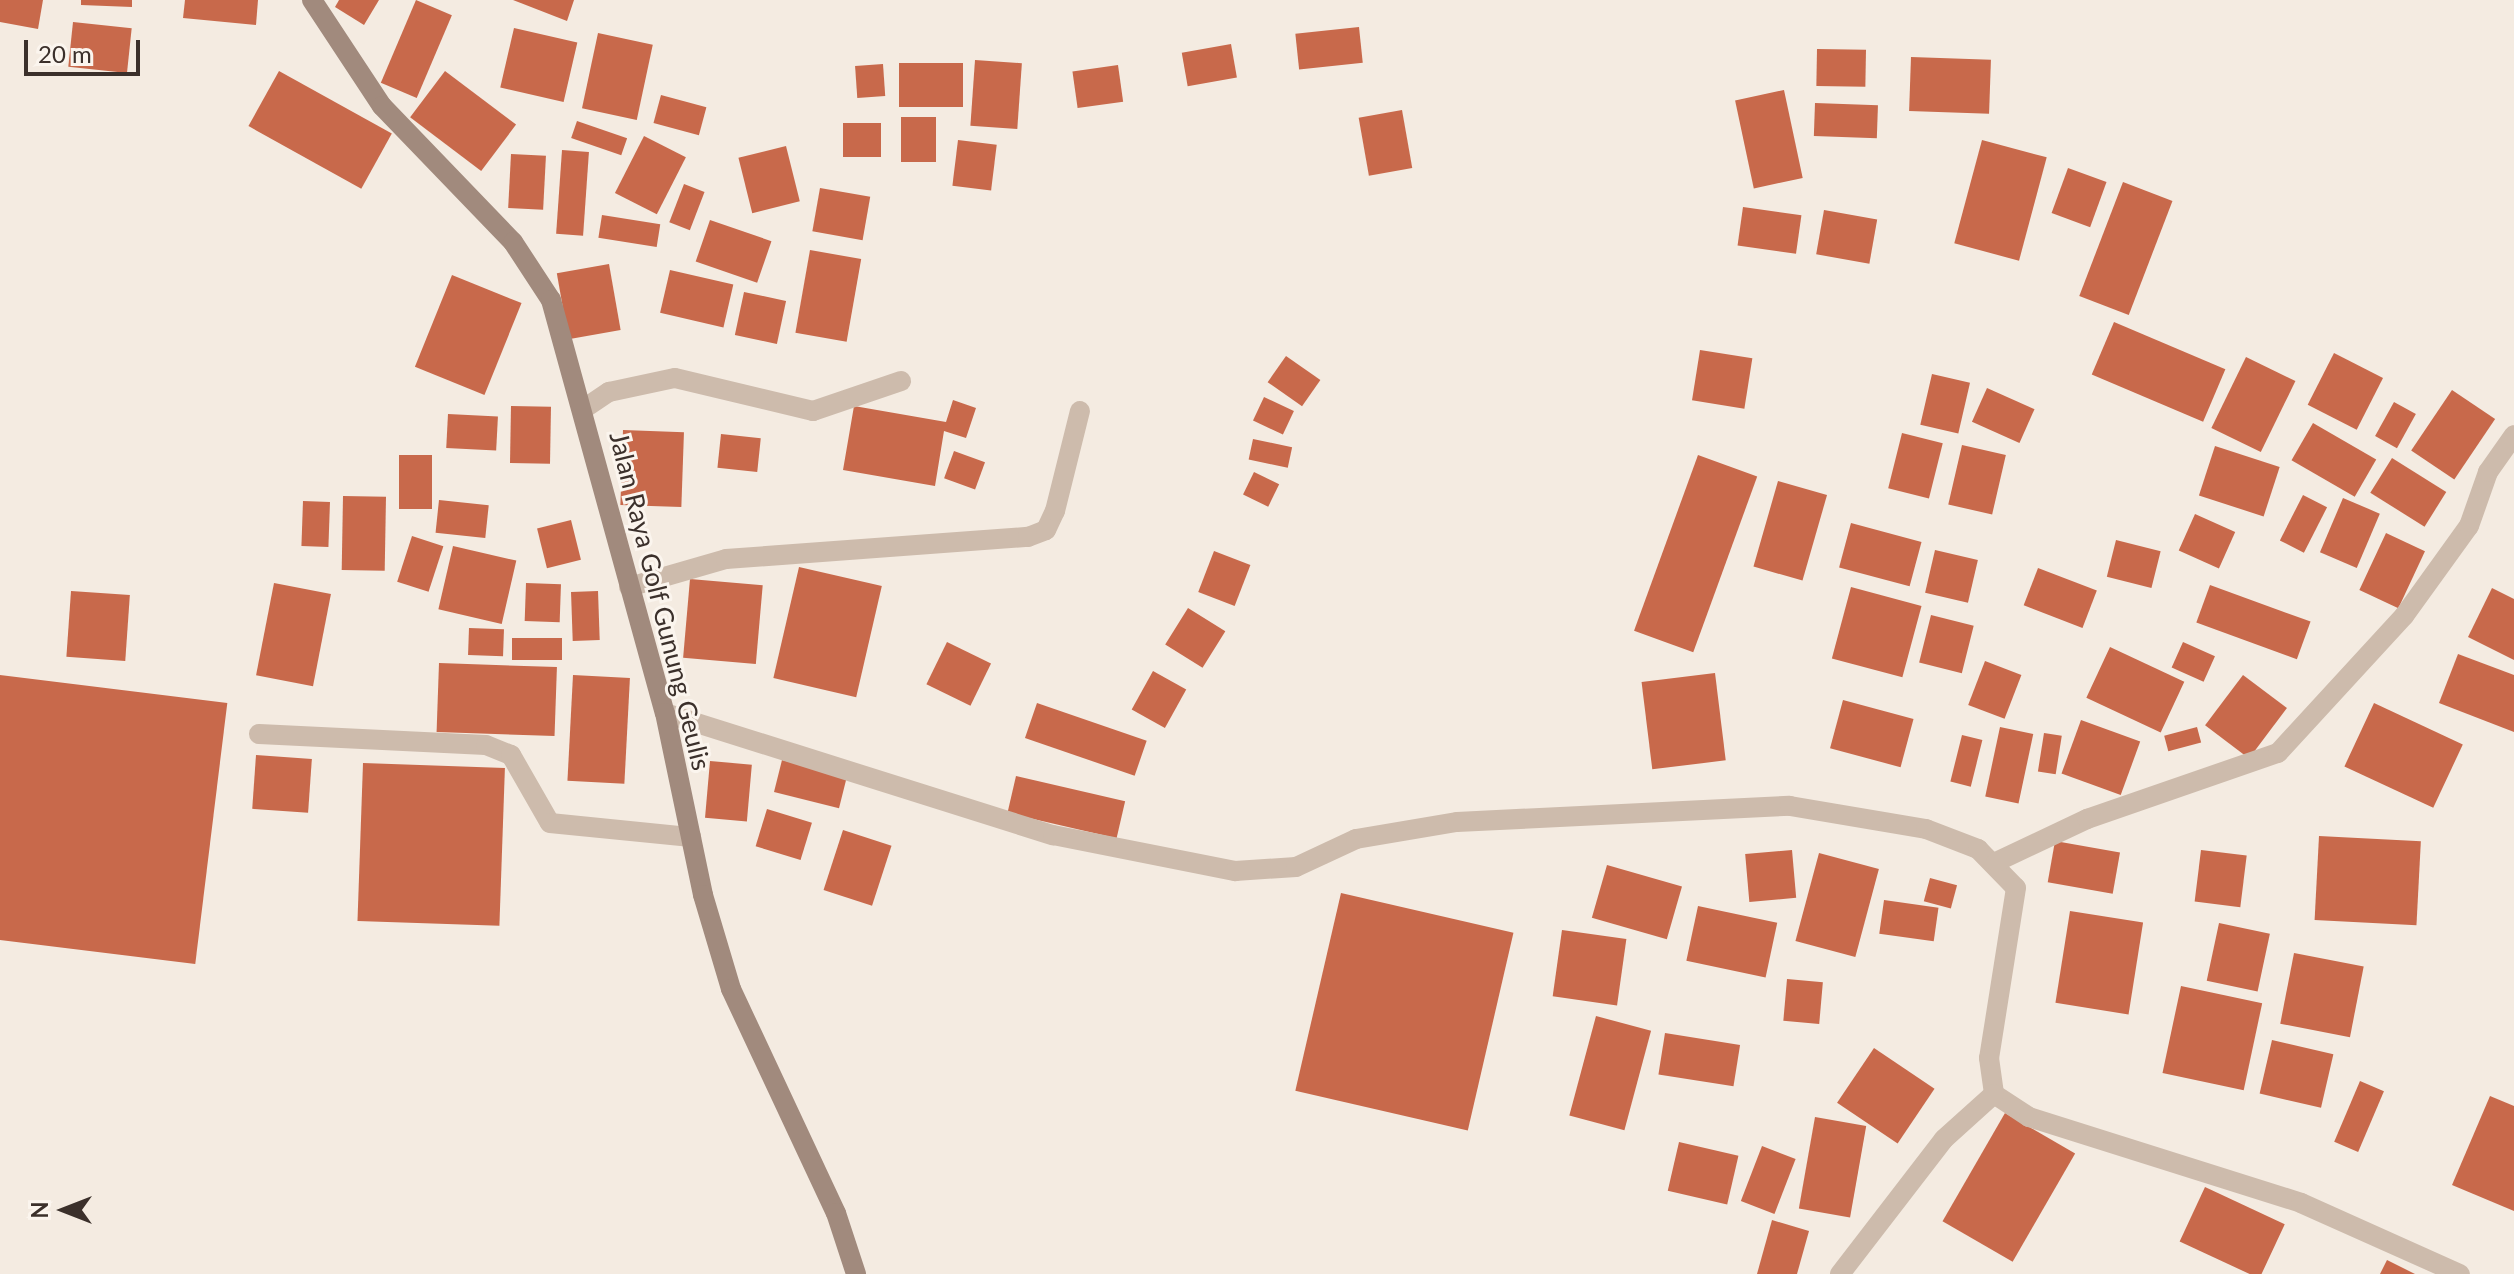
<!DOCTYPE html>
<style>
body{margin:0}
#map{position:relative;width:2514px;height:1274px;overflow:hidden;background:#f4ebe1;font-family:Lato,sans-serif}
div>[style]{position:absolute}
[style*='--x']{left:calc(var(--x)*1px);top:calc(var(--y)*1px);width:calc(var(--w)*1px);rotate:calc(var(--a)*1deg)}
.building>*{inset:0;background:#c8694b;transform-origin:0 0}
.service>*{height:20px;margin:-10px;padding:0 10px;transform-origin:10px;border-radius:10px;background:#cdbbac}
.minor>*{height:20px;margin:-10px;padding:0 10px;transform-origin:10px;border-radius:10px;background:#cdbbac}
.secondary>*{height:20px;margin:-10px;padding:0 10px;transform-origin:10px;border-radius:10px;background:#a18a7d}
span{translate:-50% -50%;white-space:nowrap;text-align:center;line-height:1.15;-webkit-text-stroke:6px #fbf5ee;paint-order:stroke}
.street-label{font-size:26px;color:#3b302b}
.north{position:absolute;left:24px;top:1170px;width:80px;height:80px;-webkit-text-stroke:6px #fbf5ee;paint-order:stroke;rotate:270deg;font-size:22px;font-weight:700;line-height:32px;text-align:center;color:#3b302b}
.north::after{content:'';display:block;margin:auto;width:28px;height:36px;background:#3b302b;clip-path:polygon(50% 0,100% 100%,50% 72%,0 100%)}
.scale{position:absolute;left:24px;top:40px;width:116px;height:36px;box-sizing:border-box;border:4px solid #3b302b;border-top:0;padding-left:10px;font-size:24px;line-height:28px;white-space:nowrap;color:#3b302b;-webkit-text-stroke:6px #fbf5ee;paint-order:stroke}
</style>
<div id="map">
<div class="building">
<i style="clip-path:polygon(0 0,43px 0,38px 29px,0 22px)"></i>
<i style="clip-path:polygon(81px 0,132px 0,132px 7px,81px 5px)"></i>
<i style="clip-path:polygon(185px 0,258px 0,256px 25px,183px 18px)"></i>
<i style="clip-path:polygon(339px 0,379px 0,364px 25px,335px 7px)"></i>
<i style="left:416px;top:0;width:39px;height:90px;rotate:23deg"></i>
<i style="clip-path:polygon(513px 0,574px 0,567px 21px)"></i>
<i style="left:73px;top:22px;width:59px;height:45px;rotate:6deg"></i>
<i style="left:1359px;top:27px;width:36px;height:64px;rotate:84deg"></i>
<i style="left:514px;top:28px;width:65px;height:61px;rotate:13deg"></i>
<i style="left:598px;top:33px;width:56px;height:77px;rotate:12deg"></i>
<i style="left:1231px;top:44px;width:34px;height:50px;rotate:80deg"></i>
<i style="left:1817px;top:49px;width:49px;height:37px;rotate:1deg"></i>
<i style="left:1911px;top:57px;width:80px;height:54px;rotate:2deg"></i>
<i style="left:975px;top:60px;width:47px;height:66px;rotate:4deg"></i>
<i style="left:899px;top:63px;width:64px;height:44px"></i>
<i style="left:883px;top:64px;width:32px;height:28px;rotate:86deg"></i>
<i style="left:1118px;top:65px;width:37px;height:46px;rotate:82deg"></i>
<i style="left:279px;top:71px;width:129px;height:63px;rotate:29deg"></i>
<i style="left:445px;top:71px;width:89px;height:58px;rotate:37deg"></i>
<i style="left:1784px;top:90px;width:90px;height:50px;rotate:78deg"></i>
<i style="left:661px;top:95px;width:47px;height:29px;rotate:15deg"></i>
<i style="left:1815px;top:103px;width:63px;height:33px;rotate:2deg"></i>
<i style="left:1402px;top:110px;width:59px;height:44px;rotate:80deg"></i>
<i style="left:901px;top:117px;width:35px;height:45px"></i>
<i style="left:577px;top:121px;width:53px;height:18px;rotate:19deg"></i>
<i style="left:843px;top:123px;width:38px;height:34px"></i>
<i style="left:644px;top:136px;width:47px;height:64px;rotate:27deg"></i>
<i style="left:958px;top:140px;width:39px;height:46px;rotate:7deg"></i>
<i style="left:1982px;top:140px;width:67px;height:107px;rotate:15deg"></i>
<i style="left:786px;top:146px;width:57px;height:49px;rotate:76deg"></i>
<i style="left:562px;top:150px;width:27px;height:84px;rotate:4deg"></i>
<i style="left:511px;top:154px;width:35px;height:54px;rotate:3deg"></i>
<i style="left:2068px;top:168px;width:41px;height:48px;rotate:20deg"></i>
<i style="left:2123px;top:182px;width:53px;height:122px;rotate:21deg"></i>
<i style="left:684px;top:184px;width:22px;height:41px;rotate:21deg"></i>
<i style="left:820px;top:188px;width:51px;height:44px;rotate:10deg"></i>
<i style="left:1743px;top:207px;width:59px;height:39px;rotate:8deg"></i>
<i style="left:1824px;top:210px;width:54px;height:45px;rotate:10deg"></i>
<i style="left:602px;top:215px;width:59px;height:23px;rotate:9deg"></i>
<i style="left:710px;top:220px;width:65px;height:44px;rotate:19deg"></i>
<i style="left:810px;top:250px;width:52px;height:84px;rotate:10deg"></i>
<i style="left:609px;top:264px;width:67px;height:53px;rotate:80deg"></i>
<i style="left:670px;top:270px;width:65px;height:44px;rotate:13deg"></i>
<i style="left:452px;top:275px;width:75px;height:99px;rotate:22deg"></i>
<i style="left:744px;top:292px;width:43px;height:44px;rotate:12deg"></i>
<i style="left:2114px;top:322px;width:121px;height:57px;rotate:23deg"></i>
<i style="left:1700px;top:350px;width:53px;height:51px;rotate:9deg"></i>
<i style="left:2334px;top:353px;width:55px;height:58px;rotate:27deg"></i>
<i style="left:1286px;top:356px;width:42px;height:32px;rotate:35deg"></i>
<i style="left:2246px;top:357px;width:55px;height:79px;rotate:26deg"></i>
<i style="left:1932px;top:374px;width:39px;height:52px;rotate:13deg"></i>
<i style="left:1987px;top:388px;width:52px;height:37px;rotate:24deg"></i>
<i style="left:2452px;top:390px;width:52px;height:73px;rotate:34deg"></i>
<i style="left:1264px;top:397px;width:33px;height:26px;rotate:25deg"></i>
<i style="clip-path:polygon(953px 400px,976px 408px,966px 438px,944px 431px,935px 486px,843px 470px,854px 406px,946px 422px)"></i>
<i style="left:2394px;top:402px;width:25px;height:39px;rotate:29deg"></i>
<i style="left:511px;top:406px;width:40px;height:57px;rotate:1deg"></i>
<i style="left:448px;top:414px;width:50px;height:34px;rotate:3deg"></i>
<i style="left:2313px;top:423px;width:73px;height:43px;rotate:30deg"></i>
<i style="left:623px;top:430px;width:61px;height:75px;rotate:2deg"></i>
<i style="left:1902px;top:433px;width:42px;height:57px;rotate:14deg"></i>
<i style="left:721px;top:434px;width:40px;height:34px;rotate:6deg"></i>
<i style="left:1253px;top:439px;width:40px;height:21px;rotate:12deg"></i>
<i style="left:1962px;top:445px;width:45px;height:61px;rotate:13deg"></i>
<i style="left:2215px;top:446px;width:68px;height:52px;rotate:18deg"></i>
<i style="left:954px;top:451px;width:33px;height:29px;rotate:20deg"></i>
<i style="left:399px;top:455px;width:33px;height:54px"></i>
<i style="left:1698px;top:455px;width:63px;height:187px;rotate:20deg"></i>
<i style="left:2392px;top:458px;width:64px;height:41px;rotate:32deg"></i>
<i style="left:1254px;top:472px;width:28px;height:25px;rotate:26deg"></i>
<i style="left:1778px;top:481px;width:51px;height:89px;rotate:16deg"></i>
<i style="left:2303px;top:495px;width:27px;height:51px;rotate:27deg"></i>
<i style="left:343px;top:496px;width:43px;height:74px;rotate:1deg"></i>
<i style="left:2343px;top:498px;width:40px;height:59px;rotate:23deg"></i>
<i style="left:439px;top:500px;width:50px;height:33px;rotate:6deg"></i>
<i style="left:303px;top:501px;width:27px;height:45px;rotate:2deg"></i>
<i style="left:2195px;top:514px;width:44px;height:40px;rotate:24deg"></i>
<i style="left:571px;top:520px;width:41px;height:35px;rotate:76deg"></i>
<i style="left:1851px;top:523px;width:73px;height:46px;rotate:15deg"></i>
<i style="left:2386px;top:533px;width:43px;height:63px;rotate:25deg"></i>
<i style="left:412px;top:536px;width:33px;height:48px;rotate:18deg"></i>
<i style="left:2116px;top:540px;width:46px;height:38px;rotate:14deg"></i>
<i style="left:453px;top:546px;width:65px;height:65px;rotate:13deg"></i>
<i style="left:1935px;top:550px;width:44px;height:44px;rotate:13deg"></i>
<i style="left:1214px;top:551px;width:39px;height:44px;rotate:21deg"></i>
<i style="left:799px;top:567px;width:85px;height:114px;rotate:13deg"></i>
<i style="left:2038px;top:568px;width:63px;height:40px;rotate:21deg"></i>
<i style="left:690px;top:579px;width:73px;height:79px;rotate:5deg"></i>
<i style="left:274px;top:583px;width:58px;height:94px;rotate:11deg"></i>
<i style="left:526px;top:583px;width:35px;height:38px;rotate:2deg"></i>
<i style="left:2210px;top:585px;width:107px;height:40px;rotate:20deg"></i>
<i style="left:1851px;top:587px;width:73px;height:74px;rotate:15deg"></i>
<i style="clip-path:polygon(2492px 588px,2514px 599px,2514px 660px,2468px 637px)"></i>
<i style="left:71px;top:591px;width:59px;height:66px;rotate:4deg"></i>
<i style="left:598px;top:591px;width:49px;height:27px;rotate:88deg"></i>
<i style="left:1188px;top:608px;width:44px;height:43px;rotate:32deg"></i>
<i style="left:1931px;top:615px;width:44px;height:49px;rotate:14deg"></i>
<i style="left:469px;top:628px;width:35px;height:27px;rotate:2deg"></i>
<i style="left:512px;top:638px;width:50px;height:22px"></i>
<i style="left:947px;top:642px;width:49px;height:47px;rotate:26deg"></i>
<i style="left:2183px;top:642px;width:35px;height:28px;rotate:24deg"></i>
<i style="left:2110px;top:647px;width:82px;height:56px;rotate:25deg"></i>
<i style="clip-path:polygon(2458px 654px,2514px 675px,2514px 732px,2439px 703px)"></i>
<i style="left:1985px;top:661px;width:39px;height:47px;rotate:21deg"></i>
<i style="left:439px;top:663px;width:118px;height:69px;rotate:2deg"></i>
<i style="left:1153px;top:671px;width:38px;height:44px;rotate:29deg"></i>
<i style="left:1715px;top:673px;width:88px;height:74px;rotate:83deg"></i>
<i style="left:0;top:675px;width:229px;height:263px;rotate:7deg"></i>
<i style="left:573px;top:675px;width:57px;height:106px;rotate:3deg"></i>
<i style="left:2243px;top:675px;width:55px;height:63px;rotate:37deg"></i>
<i style="left:1843px;top:700px;width:73px;height:50px;rotate:15deg"></i>
<i style="left:1037px;top:703px;width:116px;height:37px;rotate:19deg"></i>
<i style="left:2374px;top:703px;width:98px;height:70px;rotate:25deg"></i>
<i style="left:2081px;top:720px;width:63px;height:57px;rotate:20deg"></i>
<i style="left:2000px;top:727px;width:34px;height:71px;rotate:12deg"></i>
<i style="left:2197px;top:727px;width:16px;height:34px;rotate:75deg"></i>
<i style="left:2044px;top:733px;width:18px;height:39px;rotate:9deg"></i>
<i style="left:1962px;top:735px;width:21px;height:48px;rotate:14deg"></i>
<i style="left:256px;top:755px;width:56px;height:54px;rotate:4deg"></i>
<i style="left:782px;top:760px;width:67px;height:33px;rotate:14deg"></i>
<i style="left:710px;top:761px;width:42px;height:57px;rotate:5deg"></i>
<i style="left:363px;top:763px;width:142px;height:158px;rotate:2deg"></i>
<i style="left:1016px;top:776px;width:112px;height:38px;rotate:13deg"></i>
<i style="left:767px;top:809px;width:47px;height:39px;rotate:17deg"></i>
<i style="left:843px;top:830px;width:51px;height:63px;rotate:18deg"></i>
<i style="left:2319px;top:836px;width:102px;height:84px;rotate:3deg"></i>
<i style="left:2055px;top:841px;width:66px;height:42px;rotate:10deg"></i>
<i style="left:1792px;top:850px;width:48px;height:47px;rotate:85deg"></i>
<i style="left:2201px;top:850px;width:46px;height:52px;rotate:7deg"></i>
<i style="left:1819px;top:853px;width:62px;height:91px;rotate:15deg"></i>
<i style="left:1607px;top:865px;width:78px;height:55px;rotate:16deg"></i>
<i style="left:1930px;top:878px;width:28px;height:24px;rotate:15deg"></i>
<i style="left:1341px;top:893px;width:177px;height:203px;rotate:13deg"></i>
<i style="left:1884px;top:900px;width:55px;height:34px;rotate:8deg"></i>
<i style="left:1698px;top:906px;width:81px;height:56px;rotate:12deg"></i>
<i style="left:2070px;top:911px;width:74px;height:93px;rotate:9deg"></i>
<i style="left:2219px;top:923px;width:52px;height:59px;rotate:12deg"></i>
<i style="left:1562px;top:930px;width:65px;height:67px;rotate:8deg"></i>
<i style="left:2294px;top:953px;width:71px;height:72px;rotate:11deg"></i>
<i style="left:1787px;top:979px;width:36px;height:42px;rotate:5deg"></i>
<i style="left:2181px;top:986px;width:83px;height:89px;rotate:12deg"></i>
<i style="left:1596px;top:1016px;width:57px;height:103px;rotate:15deg"></i>
<i style="left:1665px;top:1033px;width:76px;height:42px;rotate:9deg"></i>
<i style="left:2272px;top:1040px;width:63px;height:55px;rotate:13deg"></i>
<i style="left:1874px;top:1048px;width:73px;height:66px;rotate:34deg"></i>
<i style="left:2360px;top:1081px;width:26px;height:66px;rotate:23deg"></i>
<i style="clip-path:polygon(2490px 1096px,2514px 1106px,2514px 1211px,2452px 1185px)"></i>
<i style="left:2005px;top:1113px;width:81px;height:125px;rotate:30deg"></i>
<i style="left:1815px;top:1117px;width:52px;height:93px;rotate:10deg"></i>
<i style="left:1679px;top:1142px;width:61px;height:50px;rotate:13deg"></i>
<i style="left:1762px;top:1146px;width:36px;height:59px;rotate:21deg"></i>
<i style="left:2205px;top:1187px;width:88px;height:60px;rotate:25deg"></i>
<i style="clip-path:polygon(1772px 1220px,1809px 1231px,1797px 1274px,1757px 1274px)"></i>
<i style="clip-path:polygon(2387px 1260px,2415px 1274px,2380px 1274px)"></i>
</div>
<div class="service">
<i style="--x:259;--y:734;--w:227;--a:2.8"></i>
<i style="--x:486;--y:745;--w:27;--a:22"></i>
<i style="--x:511;--y:755;--w:78;--a:60.2"></i>
<i style="--x:550;--y:823;--w:142;--a:5.7"></i>
</div>
<div class="minor">
<i style="--x:585;--y:408;--w:29;--a:-34"></i>
<i style="--x:609;--y:392;--w:67;--a:-12"></i>
<i style="--x:675;--y:378;--w:142;--a:13.4"></i>
<i style="--x:813;--y:411;--w:93;--a:-18.8"></i>
<i style="--x:629;--y:587;--w:101;--a:-16.1"></i>
<i style="--x:726;--y:559;--w:303;--a:-4.2"></i>
<i style="--x:1028;--y:537;--w:19;--a:-21"></i>
<i style="--x:1046;--y:530;--w:21;--a:-65"></i>
<i style="--x:1055;--y:511;--w:103;--a:-76"></i>
<i style="--x:665;--y:713;--w:407;--a:17.5"></i>
<i style="--x:1053;--y:835;--w:186;--a:11.2"></i>
<i style="--x:1235;--y:871;--w:61;--a:-3.8"></i>
<i style="--x:1296;--y:867;--w:66;--a:-25"></i>
<i style="--x:1356;--y:839;--w:102;--a:-9.6"></i>
<i style="--x:1457;--y:822;--w:333;--a:-2.8"></i>
<i style="--x:1790;--y:806;--w:138;--a:9.6"></i>
<i style="--x:1926;--y:829;--w:56;--a:21"></i>
<i style="--x:1978;--y:849;--w:54;--a:45.7"></i>
<i style="--x:2016;--y:888;--w:172;--a:99"></i>
<i style="--x:1989;--y:1058;--w:36;--a:82"></i>
<i style="--x:1994;--y:1094;--w:42;--a:33.3"></i>
<i style="--x:2029;--y:1117;--w:285;--a:17.5"></i>
<i style="--x:2301;--y:1203;--w:174;--a:24.1"></i>
<i style="--x:1996;--y:862;--w:101;--a:-25.3"></i>
<i style="--x:2087;--y:819;--w:202;--a:-19.1"></i>
<i style="--x:2278;--y:753;--w:186;--a:-47.4"></i>
<i style="--x:2404;--y:616;--w:111;--a:-54.2"></i>
<i style="--x:2469;--y:526;--w:57;--a:-70.6"></i>
<i style="--x:2488;--y:472;--w:45;--a:-54.9"></i>
<i style="--x:1840;--y:1274;--w:170;--a:-52.4"></i>
<i style="--x:1944;--y:1139;--w:67;--a:-42"></i>
</div>
<div class="secondary">
<i style="--x:312;--y:0;--w:127;--a:56.6"></i>
<i style="--x:382;--y:106;--w:189;--a:46.1"></i>
<i style="--x:513;--y:242;--w:69;--a:56.8"></i>
<i style="--x:551;--y:300;--w:428;--a:74.6"></i>
<i style="--x:665;--y:713;--w:186;--a:78.2"></i>
<i style="--x:703;--y:895;--w:98;--a:73.4"></i>
<i style="--x:731;--y:989;--w:247;--a:64.9"></i>
<i style="--x:836;--y:1213;--w:64;--a:71.8"></i>
</div>
<div class="street-label">
<span style="left:660px;top:601px;rotate:76deg">Jalan Raya Golf Gunung Geulis</span>
</div>
<div class="north">N</div>
<div class="scale">20 m</div>
</div>
